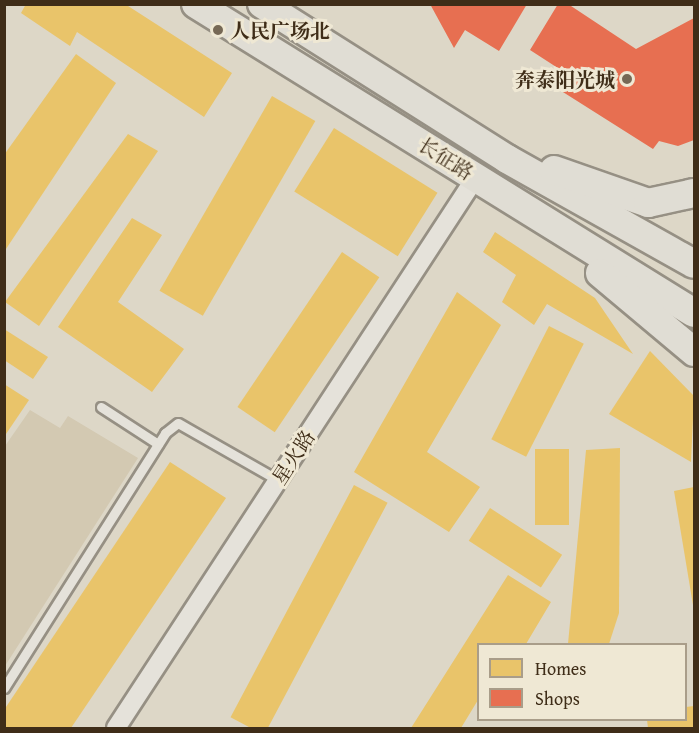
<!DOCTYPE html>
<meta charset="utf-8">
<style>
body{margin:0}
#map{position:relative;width:699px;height:733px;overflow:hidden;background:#ddd7c7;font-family:"Gentium Book Plus","Noto Serif SC",serif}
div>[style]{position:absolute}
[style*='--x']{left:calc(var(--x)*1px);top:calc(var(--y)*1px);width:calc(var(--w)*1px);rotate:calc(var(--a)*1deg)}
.green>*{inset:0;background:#d3c9b2}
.homes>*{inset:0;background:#e9c46a;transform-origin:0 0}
.shops>*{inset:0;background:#e76f51}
.roads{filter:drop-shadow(2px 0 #969084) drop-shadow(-2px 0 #969084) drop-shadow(0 2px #969084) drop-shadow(0 -2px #969084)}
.service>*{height:9px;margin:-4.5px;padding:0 4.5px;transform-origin:4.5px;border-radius:4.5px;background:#e5e2da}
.minor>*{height:18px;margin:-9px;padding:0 9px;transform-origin:9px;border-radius:9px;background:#e5e2da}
.primary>*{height:28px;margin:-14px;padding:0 14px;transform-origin:14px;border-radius:14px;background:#e0ddd4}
.dots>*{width:16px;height:16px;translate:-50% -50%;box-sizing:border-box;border:3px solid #efe8d4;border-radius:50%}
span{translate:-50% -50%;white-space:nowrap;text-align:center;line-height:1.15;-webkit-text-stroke:6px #efe8d4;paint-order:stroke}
.poi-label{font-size:20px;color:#3f2d18;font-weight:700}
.left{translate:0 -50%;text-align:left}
.right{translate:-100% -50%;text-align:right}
.street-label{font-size:20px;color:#3f2d18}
.frame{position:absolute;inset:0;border:6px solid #3f2d18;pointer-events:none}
.legend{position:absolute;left:477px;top:643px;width:210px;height:78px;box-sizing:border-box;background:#efe8d4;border:2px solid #a99d89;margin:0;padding:8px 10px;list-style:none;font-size:18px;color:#3f2d18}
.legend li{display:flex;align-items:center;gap:12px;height:30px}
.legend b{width:30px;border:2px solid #a99d89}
</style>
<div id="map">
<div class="green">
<i style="clip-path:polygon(30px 410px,60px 428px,68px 416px,138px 458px,5px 666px,5px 446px)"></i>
</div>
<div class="homes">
<i style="clip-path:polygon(26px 4px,125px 4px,232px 73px,204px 117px,77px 32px,70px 46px,21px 13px)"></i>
<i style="clip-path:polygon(76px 54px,116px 83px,4px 252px,4px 155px)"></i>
<i style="left:272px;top:96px;width:50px;height:225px;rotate:30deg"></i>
<i style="left:334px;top:128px;width:122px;height:75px;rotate:32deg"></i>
<i style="clip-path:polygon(128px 134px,158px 151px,39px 326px,5px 302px)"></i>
<i style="clip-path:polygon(132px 218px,162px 235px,118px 302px,184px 349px,152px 392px,58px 327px)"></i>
<i style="clip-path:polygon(495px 232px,595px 298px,633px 354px,547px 304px,534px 325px,502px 302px,516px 275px,483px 252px)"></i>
<i style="left:342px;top:252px;width:45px;height:187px;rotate:34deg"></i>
<i style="clip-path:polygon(457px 292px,501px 325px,427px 452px,480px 487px,449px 532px,354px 472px)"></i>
<i style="left:549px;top:326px;width:39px;height:127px;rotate:27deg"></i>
<i style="clip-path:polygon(4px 329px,48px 357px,33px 379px,4px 360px)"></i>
<i style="clip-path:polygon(650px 351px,694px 396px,691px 462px,609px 414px)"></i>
<i style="clip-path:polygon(4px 384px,29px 400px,4px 437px)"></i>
<i style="clip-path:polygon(620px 448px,619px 613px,609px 644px,568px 644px,586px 450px)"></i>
<i style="left:535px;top:449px;width:34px;height:76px"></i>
<i style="clip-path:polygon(170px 462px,226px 498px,71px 728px,4px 728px,4px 710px)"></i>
<i style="left:354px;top:485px;width:38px;height:263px;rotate:28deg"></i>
<i style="clip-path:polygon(694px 487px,694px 605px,693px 605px,674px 491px)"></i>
<i style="left:490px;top:508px;width:86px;height:39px;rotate:33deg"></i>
<i style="clip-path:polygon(508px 575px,551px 602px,526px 644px,478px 644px,478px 700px,461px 728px,411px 728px)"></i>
<i style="clip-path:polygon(694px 706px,694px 728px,648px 728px,647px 720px,686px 720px,686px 707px)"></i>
</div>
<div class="shops">
<i style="clip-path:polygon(430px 4px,527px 4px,499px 51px,465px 30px,454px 48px)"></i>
<i style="clip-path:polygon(558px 4px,568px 4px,636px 49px,694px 18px,694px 140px,678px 146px,659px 141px,653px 149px,555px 87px,564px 72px,530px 50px)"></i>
</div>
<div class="roads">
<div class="service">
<i style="--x:101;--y:407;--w:68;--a:33"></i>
<i style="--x:4;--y:688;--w:302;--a:-57.7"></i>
<i style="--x:165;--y:433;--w:16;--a:-38"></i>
<i style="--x:178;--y:423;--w:115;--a:29.7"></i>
</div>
<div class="minor">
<i style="--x:116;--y:728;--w:647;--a:-56.85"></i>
</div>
<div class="primary">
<i style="--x:196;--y:4;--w:586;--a:31.82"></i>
<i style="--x:262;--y:4;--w:290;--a:32.3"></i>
<i style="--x:507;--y:159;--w:214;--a:29.3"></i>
<i style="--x:554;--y:170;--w:100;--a:19.3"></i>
<i style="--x:648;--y:203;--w:47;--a:-12.3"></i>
<i style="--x:600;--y:273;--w:123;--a:40"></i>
</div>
</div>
<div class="dots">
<i style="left:218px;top:30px;background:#766855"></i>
<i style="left:627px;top:79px;background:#766855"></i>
</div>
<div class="poi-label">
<span class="left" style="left:230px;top:30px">人民广场北</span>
<span class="right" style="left:615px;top:79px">奔泰阳光城</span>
</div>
<div class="street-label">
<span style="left:446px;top:158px;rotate:32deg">长征路</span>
<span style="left:293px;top:457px;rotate:-57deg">星火路</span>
</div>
<div class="frame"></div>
<ul class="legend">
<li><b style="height:16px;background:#e9c46a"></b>Homes</li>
<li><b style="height:16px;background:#e76f51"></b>Shops</li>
</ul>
</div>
